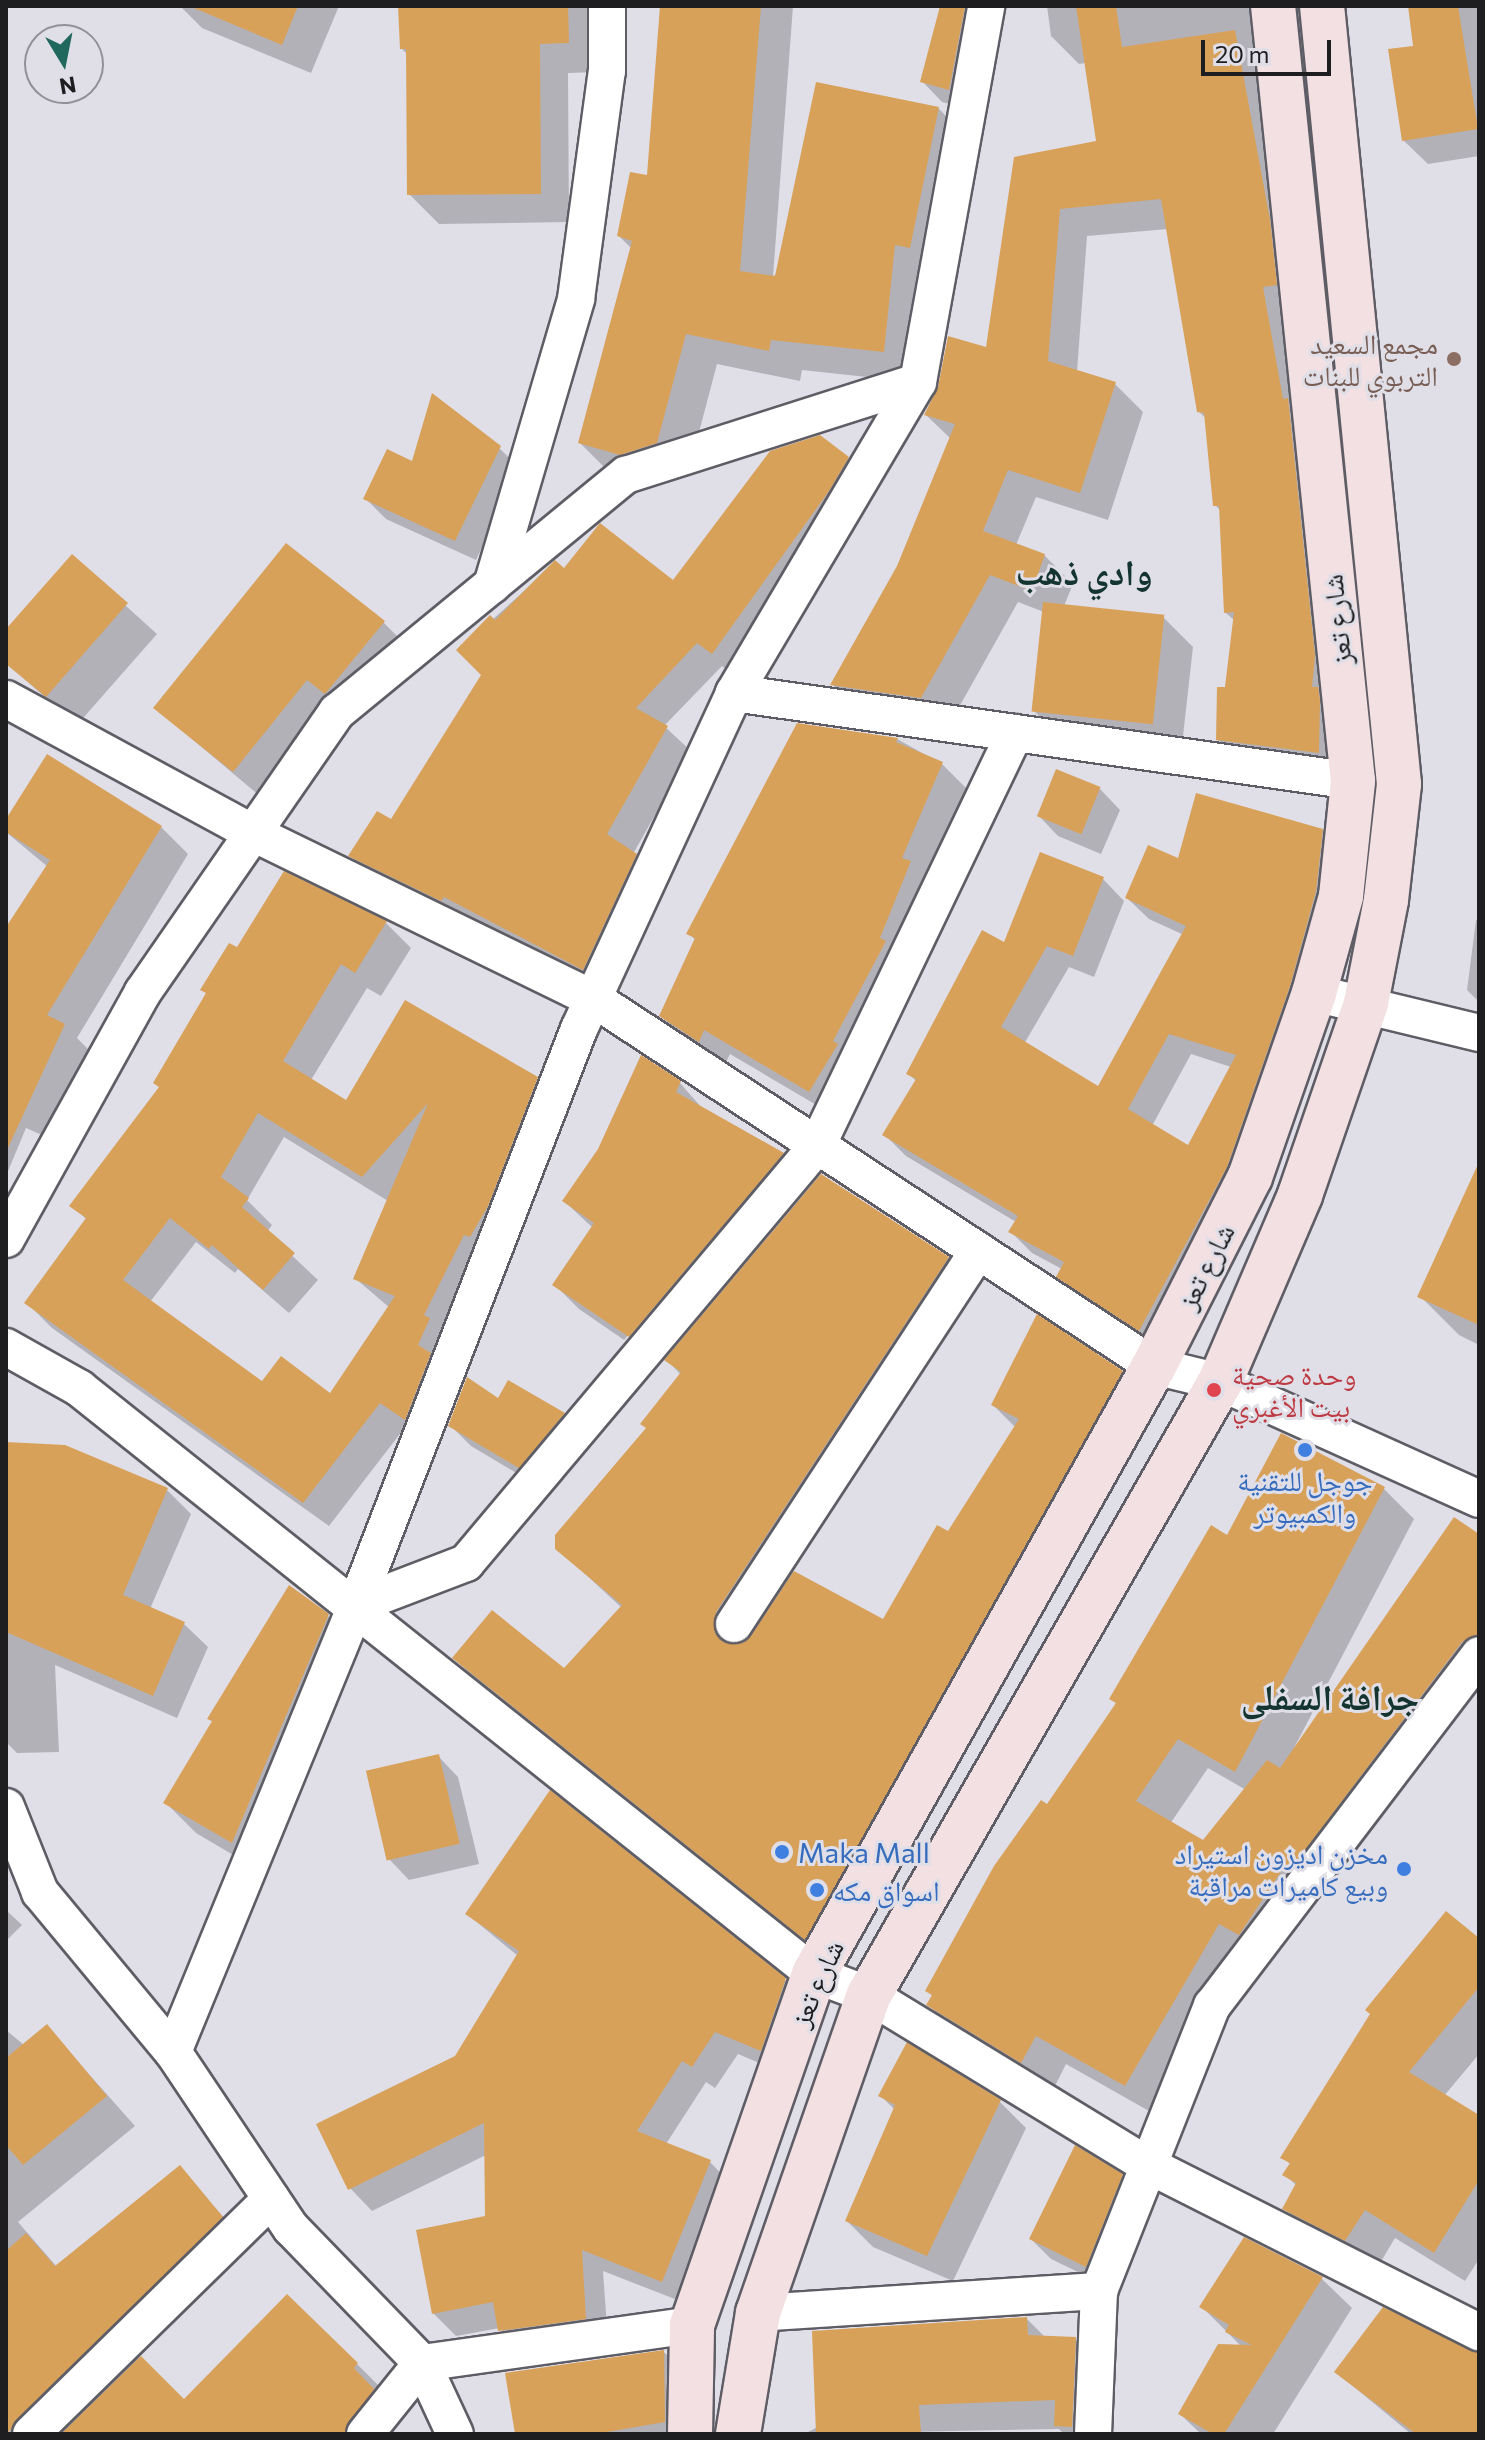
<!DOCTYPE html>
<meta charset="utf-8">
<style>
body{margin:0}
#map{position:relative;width:1485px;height:2440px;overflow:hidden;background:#e0dee7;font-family:Commissioner,"Noto Naskh Arabic",sans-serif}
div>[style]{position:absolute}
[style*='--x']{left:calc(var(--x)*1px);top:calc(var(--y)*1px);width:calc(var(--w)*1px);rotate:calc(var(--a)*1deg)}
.shadow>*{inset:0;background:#0003}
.building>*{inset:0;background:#d8a15a;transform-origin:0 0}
.roads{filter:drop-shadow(2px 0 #5e5d65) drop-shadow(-2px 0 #5e5d65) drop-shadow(0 2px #5e5d65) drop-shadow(0 -2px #5e5d65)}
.street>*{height:36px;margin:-18px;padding:0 18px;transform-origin:18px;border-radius:18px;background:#fff}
.primary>*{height:44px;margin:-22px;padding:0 22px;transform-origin:22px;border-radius:22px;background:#f3e0e2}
.dots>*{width:22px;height:22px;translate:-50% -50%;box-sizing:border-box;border:4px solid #e0dee7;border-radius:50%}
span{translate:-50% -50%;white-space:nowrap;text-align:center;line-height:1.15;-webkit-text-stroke:6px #e0dee7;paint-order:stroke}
.education-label{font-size:28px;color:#785e54}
.right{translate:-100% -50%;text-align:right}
.street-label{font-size:28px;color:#1e1e21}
.health-label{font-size:28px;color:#be3a42}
.left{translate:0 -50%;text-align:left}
.shop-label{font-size:28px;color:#366cbe}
.district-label{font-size:36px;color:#14352f;font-weight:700}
.frame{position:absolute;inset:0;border:8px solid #1e1e21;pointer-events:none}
.north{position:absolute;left:24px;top:24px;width:80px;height:80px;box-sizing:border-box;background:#e0dee7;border:2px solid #929198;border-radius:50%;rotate:170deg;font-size:22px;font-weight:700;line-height:32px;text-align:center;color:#1e1e21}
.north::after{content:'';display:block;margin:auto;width:28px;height:36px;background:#20685d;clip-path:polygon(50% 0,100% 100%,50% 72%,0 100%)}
.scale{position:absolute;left:1201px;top:40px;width:130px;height:36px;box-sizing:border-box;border:4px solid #1e1e21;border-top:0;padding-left:10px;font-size:24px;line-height:28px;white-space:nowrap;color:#1e1e21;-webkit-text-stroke:6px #e0dee7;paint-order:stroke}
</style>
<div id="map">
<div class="shadow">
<i style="clip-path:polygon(180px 6px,339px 6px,311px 73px,202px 28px)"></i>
<i style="clip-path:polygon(400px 6px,596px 6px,598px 72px,568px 73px,569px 222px,439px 224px,409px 194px,408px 55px,402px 49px)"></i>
<i style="clip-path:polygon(662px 6px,793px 6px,773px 277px,938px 108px,969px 139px,914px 382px,802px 370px,800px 381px,717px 364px,688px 474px,611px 474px,580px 443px,632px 249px,619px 236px,648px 178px)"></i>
<i style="clip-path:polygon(943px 6px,1006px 6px,991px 12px,970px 109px,942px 102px,922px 81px)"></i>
<i style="clip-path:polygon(1047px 6px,1282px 6px,1347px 780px,1247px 768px,1218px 740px,1235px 621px,1226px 613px,1221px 511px,1215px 505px,1207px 419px,1199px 412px,1168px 229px,1087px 236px,1077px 372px,1115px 384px,1143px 412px,1108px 520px,1036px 497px,1016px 545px,1044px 555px,1073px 584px,1064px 606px,1163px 617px,1193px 647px,1181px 754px,1063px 740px,1033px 710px,1044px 612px,1018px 602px,949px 725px,861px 713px,833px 685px,899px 567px,951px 439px,926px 415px,988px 349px,1015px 159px,1098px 143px,1086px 63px,1079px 64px,1051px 36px)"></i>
<i style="clip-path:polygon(1410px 6px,1479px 6px,1479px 156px,1428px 164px,1403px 140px,1415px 48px)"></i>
<i style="clip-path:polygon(499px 448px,520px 468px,476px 560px,386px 519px,365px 498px,413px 463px)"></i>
<i style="clip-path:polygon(848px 459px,872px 482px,736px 677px,722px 666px,664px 726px,691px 751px,633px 854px,659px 880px,607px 993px,374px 879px,351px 856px,392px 822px,484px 675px,459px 650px,555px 563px,565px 571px,674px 583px)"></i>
<i style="clip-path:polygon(72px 557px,157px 634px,77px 725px,6px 663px,6px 632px)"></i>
<i style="clip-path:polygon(383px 622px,409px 648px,260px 796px,155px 708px)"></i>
<i style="clip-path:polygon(798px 725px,897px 739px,942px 764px,967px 789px,835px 1116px,730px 1054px,724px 1066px,687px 1042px,661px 1016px,696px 941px,689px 933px)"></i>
<i style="clip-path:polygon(1100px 789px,1120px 810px,1101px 854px,1058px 836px,1038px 815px)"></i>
<i style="clip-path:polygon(6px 823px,161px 827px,188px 854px,77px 1038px,92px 1053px,51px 1139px,26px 1128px,6px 1176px,6px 931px,48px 867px,6px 832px)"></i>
<i style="clip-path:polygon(evenodd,1322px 830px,1344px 852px,1248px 1189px,1161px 1351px,1080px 1298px,1059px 1276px,1062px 1269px,1032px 1253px,1011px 1232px,1016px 1222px,906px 1156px,885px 1135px,917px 1082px,909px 1074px,1005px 945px,1103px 879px,1124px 901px,1094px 977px,1069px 967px,1024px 1044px,1099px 1089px,1184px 935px,1149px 919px,1127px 898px,1179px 861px,1322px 830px,1191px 1054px,1231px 1067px,1189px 1148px,1152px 1126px,1191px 1054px)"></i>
<i style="clip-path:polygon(1476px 920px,1479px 920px,1479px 1002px,1467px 990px)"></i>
<i style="clip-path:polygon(evenodd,386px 923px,411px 948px,381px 996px,367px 988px,311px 1080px,347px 1102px,536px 1079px,562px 1104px,406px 1426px,329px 1526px,52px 1328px,27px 1303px,87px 1220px,72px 1205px,161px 1089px,207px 994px,203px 990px,237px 950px,386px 923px,284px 1137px,388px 1201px,356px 1279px,390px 1308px,331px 1396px,262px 1383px,150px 1302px,196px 1242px,235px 1273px,238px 1269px,289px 1313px,318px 1280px,267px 1232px,272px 1225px,247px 1200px,284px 1137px)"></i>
<i style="clip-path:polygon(679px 1082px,703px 1109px,782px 1155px,806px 1179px,654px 1360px,627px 1342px,782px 1158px,624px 1340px,579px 1309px,555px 1285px,593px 1228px,564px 1201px)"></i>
<i style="clip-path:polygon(1479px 1166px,1479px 1345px,1459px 1335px,1420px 1296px)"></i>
<i style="clip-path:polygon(948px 1258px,978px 1288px,792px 1572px,884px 1621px,948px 1534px,1016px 1428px,993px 1405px,1122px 1372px,1152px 1402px,835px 1968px,484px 1688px,454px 1658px,564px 1671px,622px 1608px,557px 1548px,648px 1429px,681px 1375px,667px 1360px)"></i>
<i style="clip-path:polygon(499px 1401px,564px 1414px,584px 1434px,540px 1487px,471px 1446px,450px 1425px)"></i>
<i style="clip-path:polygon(evenodd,1282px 1435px,1384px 1489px,1414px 1519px,1294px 1748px,1479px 1537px,1479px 1689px,1320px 1899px,1315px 1896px,1270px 1964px,1250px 1952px,1156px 2115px,1066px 2064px,1052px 2092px,959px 2035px,929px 2005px,933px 1997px,928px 1991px,1117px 1704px,1111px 1698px,1228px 1537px,1282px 1435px,1208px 1768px,1246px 1790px,1203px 1843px,1170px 1824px,1208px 1768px)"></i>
<i style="clip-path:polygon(6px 1444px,167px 1490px,191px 1514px,150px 1609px,184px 1624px,208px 1647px,177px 1718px,55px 1665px,59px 1752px,17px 1753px,6px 1742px)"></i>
<i style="clip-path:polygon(328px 1616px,359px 1646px,262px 1872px,196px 1833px,166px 1803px,213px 1722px,209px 1719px)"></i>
<i style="clip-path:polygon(438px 1756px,458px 1777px,479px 1864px,409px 1880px,389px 1859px)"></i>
<i style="clip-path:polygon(6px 1910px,22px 1925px,6px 1941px)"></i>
<i style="clip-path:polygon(467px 1914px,785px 1980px,808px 2003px,783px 2073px,738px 2054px,715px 2088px,706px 2082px,666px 2144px,710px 2162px,732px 2185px,685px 2303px,603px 2271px,608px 2341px,523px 2353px,500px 2328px,456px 2336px,433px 2313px,487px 2218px,486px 2155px,372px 2211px,350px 2188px,457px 2057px,518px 1956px)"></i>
<i style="clip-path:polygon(1479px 1941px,1479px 2054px,1444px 2096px,1479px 2117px,1479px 2259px,1465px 2281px,1395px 2238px,1376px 2270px,1315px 2239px,1285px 2209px,1297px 2186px,1285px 2175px,1291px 2165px,1283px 2157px,1372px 2014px)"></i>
<i style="clip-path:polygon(47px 2027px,135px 2126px,18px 2222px,57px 2267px,180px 2168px,250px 2247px,138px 2357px,184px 2402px,357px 2364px,385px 2392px,380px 2397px,401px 2419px,390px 2434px,6px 2434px,6px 2030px,24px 2045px)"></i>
<i style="clip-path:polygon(881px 2096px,1000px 2102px,1026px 2128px,953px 2281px,873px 2247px,847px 2221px,895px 2110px)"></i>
<i style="clip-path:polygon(1121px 2176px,1142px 2196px,1107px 2286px,1051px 2259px,1031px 2239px)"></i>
<i style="clip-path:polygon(1321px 2278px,1352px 2308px,1273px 2434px,1201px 2434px,1180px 2414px,1242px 2347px,1202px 2307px)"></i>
<i style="clip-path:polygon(1027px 2319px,1046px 2338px,1075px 2339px,1104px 2368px,1101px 2434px,1064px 2434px,1059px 2429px,804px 2434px)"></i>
<i style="clip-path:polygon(664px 2352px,689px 2377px,689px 2434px,517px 2434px)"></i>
<i style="clip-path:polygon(1479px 2352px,1479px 2434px,1411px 2434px,1336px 2372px)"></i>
</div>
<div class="building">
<i style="clip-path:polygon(189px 6px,298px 6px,282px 45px)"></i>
<i style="clip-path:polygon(398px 6px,568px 6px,569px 43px,540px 44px,541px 194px,407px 195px,406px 49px,400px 49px)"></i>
<i style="clip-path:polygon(660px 6px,761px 6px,740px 271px,775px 276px,816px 82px,939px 107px,910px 248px,895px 245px,884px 352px,771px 340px,769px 351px,686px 334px,657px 443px,620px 455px,578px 443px,632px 241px,617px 236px,630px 172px,647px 175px)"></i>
<i style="clip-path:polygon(940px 6px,965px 6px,949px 90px,920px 82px)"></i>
<i style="clip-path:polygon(1076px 6px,1116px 6px,1122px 47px,1235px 30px,1270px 220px,1277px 285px,1263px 287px,1283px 399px,1288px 398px,1315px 656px,1312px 687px,1318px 687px,1320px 701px,1319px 753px,1216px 740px,1217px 687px,1225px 687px,1234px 612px,1224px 613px,1219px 506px,1213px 506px,1204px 413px,1197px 412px,1161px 199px,1060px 209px,1048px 361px,1116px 382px,1080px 493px,1008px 470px,983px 531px,1045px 554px,1032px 591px,990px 575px,921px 698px,830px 685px,897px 566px,955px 424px,924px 415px,938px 387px,948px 336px,986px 347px,1014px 157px,1096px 141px)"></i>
<i style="clip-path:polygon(1408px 6px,1458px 6px,1478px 129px,1402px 141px,1388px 49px,1413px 46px)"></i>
<i style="clip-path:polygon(432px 393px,501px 446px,455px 541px,363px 499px,387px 449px,412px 461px)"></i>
<i style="clip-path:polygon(820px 435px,849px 457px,829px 491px,712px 654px,697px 643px,636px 708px,668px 726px,607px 834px,637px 854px,583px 970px,444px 897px,441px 901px,348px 856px,377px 811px,391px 819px,481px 675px,456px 650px,490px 615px,495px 620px,555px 560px,564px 568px,600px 523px,673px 580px,770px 451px)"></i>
<i style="clip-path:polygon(286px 543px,385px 621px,325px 694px,307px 680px,233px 772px,153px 708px)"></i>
<i style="clip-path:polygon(72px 554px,128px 603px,46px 697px,6px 664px,6px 629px)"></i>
<i style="left:1043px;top:602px;width:122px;height:110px;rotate:6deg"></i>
<i style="clip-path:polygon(797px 723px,898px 738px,896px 742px,943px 762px,902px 858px,911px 861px,880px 938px,886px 941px,833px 1041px,838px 1044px,809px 1092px,704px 1030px,699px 1042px,659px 1016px,695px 938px,686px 934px)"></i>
<i style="clip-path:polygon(47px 754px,162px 826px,47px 1015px,65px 1024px,6px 1152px,6px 927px,50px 860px,6px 832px,6px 819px)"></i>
<i style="left:1056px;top:769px;width:48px;height:51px;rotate:22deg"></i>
<i style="clip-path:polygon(evenodd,1196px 793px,1323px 829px,1316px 891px,1290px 986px,1227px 1167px,1139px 1331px,1056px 1277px,1064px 1262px,1008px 1232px,1018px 1216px,882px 1135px,916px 1079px,906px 1074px,982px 930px,1004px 942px,1040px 852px,1104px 877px,1073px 956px,1047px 946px,1001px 1027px,1098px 1086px,1186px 926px,1125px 898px,1148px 845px,1178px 858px,1196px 793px,1169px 1034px,1236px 1055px,1188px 1145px,1128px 1109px,1169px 1034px)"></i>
<i style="clip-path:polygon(evenodd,284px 871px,387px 921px,355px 973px,341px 964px,283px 1061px,346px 1100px,405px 1000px,538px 1077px,488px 1206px,470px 1237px,464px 1235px,424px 1315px,430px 1318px,418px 1345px,431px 1353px,405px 1420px,380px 1403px,303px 1503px,24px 1303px,86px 1218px,69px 1206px,159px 1087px,153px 1083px,206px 993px,200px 990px,229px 943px,237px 947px,284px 871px,428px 1103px,353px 1279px,395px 1296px,330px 1393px,281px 1356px,262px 1381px,123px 1280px,170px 1218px,209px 1249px,212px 1245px,263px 1290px,295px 1253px,242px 1207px,249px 1198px,221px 1177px,258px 1113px,362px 1177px,428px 1103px)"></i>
<i style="clip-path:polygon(641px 1055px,681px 1081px,676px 1092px,784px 1153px,629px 1337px,552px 1285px,594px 1223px,562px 1201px,598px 1149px)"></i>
<i style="clip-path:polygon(1479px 1162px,1479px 1325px,1417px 1297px)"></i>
<i style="clip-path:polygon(821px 1174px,949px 1257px,716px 1612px,715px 1633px,723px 1642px,743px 1643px,751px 1636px,794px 1571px,883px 1619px,937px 1525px,948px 1531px,1019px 1419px,991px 1405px,1037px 1314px,1123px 1371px,805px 1940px,452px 1658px,492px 1610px,564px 1668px,622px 1605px,555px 1549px,555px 1535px,646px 1428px,640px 1424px,681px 1372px,664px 1360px)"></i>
<i style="clip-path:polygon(467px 1377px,498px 1398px,508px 1380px,565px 1413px,519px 1468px,448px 1426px)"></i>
<i style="clip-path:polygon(1281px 1433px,1385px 1487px,1235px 1772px,1178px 1739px,1136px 1801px,1203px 1840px,1267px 1760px,1280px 1768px,1454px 1517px,1479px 1534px,1479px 1634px,1462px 1642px,1289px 1871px,1284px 1867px,1239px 1935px,1219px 1924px,1125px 2086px,1036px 2036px,1021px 2063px,926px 2005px,932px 1995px,925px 1991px,994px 1866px,1041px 1800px,1047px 1804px,1116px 1703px,1109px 1699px,1211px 1525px,1227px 1535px)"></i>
<i style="clip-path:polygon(6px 1442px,65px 1445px,168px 1488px,123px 1595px,185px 1622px,153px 1696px,6px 1632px)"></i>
<i style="clip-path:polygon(289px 1585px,329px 1614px,232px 1843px,163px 1803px,212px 1721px,207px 1719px)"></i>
<i style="left:439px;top:1754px;width:92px;height:75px;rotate:77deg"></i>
<i style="clip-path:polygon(550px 1790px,786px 1978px,761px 2051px,715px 2032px,692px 2067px,682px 2061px,637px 2131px,711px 2160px,662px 2282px,582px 2250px,586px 2319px,498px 2331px,493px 2302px,432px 2314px,416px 2230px,485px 2216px,484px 2123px,348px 2190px,316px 2124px,455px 2056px,519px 1951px,465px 1914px)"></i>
<i style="clip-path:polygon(1446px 1911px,1479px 1938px,1479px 1987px,1409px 2072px,1479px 2115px,1479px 2180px,1434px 2253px,1365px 2210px,1345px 2241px,1282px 2209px,1296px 2183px,1282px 2175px,1290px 2163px,1280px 2158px,1370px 2014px,1365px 2010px)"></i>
<i style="clip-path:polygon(47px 2024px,107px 2096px,23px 2165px,6px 2145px,6px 2058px)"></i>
<i style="clip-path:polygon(907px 2042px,1001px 2100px,927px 2256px,845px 2221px,895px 2105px,878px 2096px)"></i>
<i style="clip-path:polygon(1075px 2145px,1123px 2174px,1086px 2267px,1029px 2239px)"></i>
<i style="clip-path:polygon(180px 2165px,223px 2217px,6px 2434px,6px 2251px,26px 2233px,55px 2266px)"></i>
<i style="clip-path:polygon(1244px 2237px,1323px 2277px,1224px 2434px,1213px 2434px,1178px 2414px,1218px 2344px,1252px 2345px,1225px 2332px,1229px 2325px,1199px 2307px)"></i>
<i style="clip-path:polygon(287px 2294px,358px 2363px,354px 2368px,374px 2389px,344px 2434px,61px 2434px,141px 2356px,184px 2399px)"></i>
<i style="clip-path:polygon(1383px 2307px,1479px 2353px,1479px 2434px,1416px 2434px,1334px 2372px)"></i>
<i style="clip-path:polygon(1027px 2317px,1028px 2335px,1076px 2337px,1072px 2427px,1054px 2426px,1055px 2400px,919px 2405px,921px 2434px,816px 2434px,812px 2331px)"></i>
<i style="clip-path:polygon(664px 2350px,665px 2422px,595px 2434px,515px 2434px,505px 2373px)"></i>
</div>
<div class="roads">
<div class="street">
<i style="--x:492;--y:585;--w:298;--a:-73.6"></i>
<i style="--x:576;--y:299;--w:230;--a:-82.3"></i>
<i style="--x:607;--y:71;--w:65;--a:-90"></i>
<i style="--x:734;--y:693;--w:625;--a:8.09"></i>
<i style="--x:6;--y:699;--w:281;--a:28.5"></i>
<i style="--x:253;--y:833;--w:379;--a:26"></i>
<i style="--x:594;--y:999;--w:670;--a:33.24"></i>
<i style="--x:1154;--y:1366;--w:68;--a:13.6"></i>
<i style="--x:1220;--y:1382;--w:284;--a:24.3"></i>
<i style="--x:1314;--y:993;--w:170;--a:13.6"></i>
<i style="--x:6;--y:1239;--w:282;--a:-61"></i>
<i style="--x:143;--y:992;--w:341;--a:-55.3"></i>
<i style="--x:337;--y:712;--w:374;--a:-39.4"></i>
<i style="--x:626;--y:475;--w:306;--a:-17.7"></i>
<i style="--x:6;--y:1347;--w:84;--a:29.3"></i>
<i style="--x:79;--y:1388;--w:940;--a:38.56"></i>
<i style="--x:814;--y:1974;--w:59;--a:20.9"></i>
<i style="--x:869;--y:1995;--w:327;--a:31.4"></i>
<i style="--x:1148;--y:2165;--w:371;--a:26.8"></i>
<i style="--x:356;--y:1605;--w:118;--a:-20.9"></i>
<i style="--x:466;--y:1563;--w:545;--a:-49.91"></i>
<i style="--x:817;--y:1146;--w:458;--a:-64.4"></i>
<i style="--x:734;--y:1624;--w:446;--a:-56.8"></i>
<i style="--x:6;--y:1807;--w:92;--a:68.2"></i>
<i style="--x:40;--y:1892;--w:208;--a:50.3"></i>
<i style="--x:173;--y:2052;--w:212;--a:56.2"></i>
<i style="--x:291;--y:2228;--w:188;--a:45.9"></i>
<i style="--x:422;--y:2363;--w:78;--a:65.1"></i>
<i style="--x:173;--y:2052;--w:483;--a:-67.7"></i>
<i style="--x:356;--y:1605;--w:618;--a:-68.84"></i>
<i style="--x:579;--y:1029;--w:370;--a:-65.2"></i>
<i style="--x:734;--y:693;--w:361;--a:-59.4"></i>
<i style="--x:918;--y:382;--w:382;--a:-79.7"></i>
<i style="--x:758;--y:2313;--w:342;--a:-3.7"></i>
<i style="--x:31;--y:2434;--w:336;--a:-44.4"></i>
<i style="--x:365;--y:2434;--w:91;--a:-51.2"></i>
<i style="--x:422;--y:2363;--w:273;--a:-8"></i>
<i style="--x:1093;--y:2434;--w:143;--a:-87.6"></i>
<i style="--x:1099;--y:2291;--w:307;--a:-68.4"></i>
<i style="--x:1212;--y:2006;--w:441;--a:-52.7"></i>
</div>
<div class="primary">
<i style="--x:690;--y:2434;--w:109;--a:-88.9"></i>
<i style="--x:692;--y:2325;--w:372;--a:-70.8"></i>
<i style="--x:814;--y:1974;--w:697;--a:-60.79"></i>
<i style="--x:1154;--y:1366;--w:212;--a:-63.1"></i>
<i style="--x:1250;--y:1177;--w:195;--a:-70.8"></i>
<i style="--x:1314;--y:993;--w:101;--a:-74.4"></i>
<i style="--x:1341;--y:896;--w:116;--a:-84"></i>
<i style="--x:1353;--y:781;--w:779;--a:-95.89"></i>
<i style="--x:738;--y:2434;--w:123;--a:-80.6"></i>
<i style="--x:758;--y:2313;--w:337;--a:-70.8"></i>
<i style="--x:869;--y:1995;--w:706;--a:-60.2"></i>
<i style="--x:1220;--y:1382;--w:203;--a:-66.8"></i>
<i style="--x:1300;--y:1195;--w:203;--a:-71"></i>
<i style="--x:1366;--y:1003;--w:105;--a:-79"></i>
<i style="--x:1386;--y:900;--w:117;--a:-83.6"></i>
<i style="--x:1399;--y:784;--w:782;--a:-95.65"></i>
</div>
</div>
<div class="dots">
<i style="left:1454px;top:359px;background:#8d6e63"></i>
<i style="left:1214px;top:1390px;background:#e0444e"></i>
<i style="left:1305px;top:1450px;background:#3f7fe0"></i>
<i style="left:782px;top:1852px;background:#3f7fe0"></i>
<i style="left:1404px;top:1869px;background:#3f7fe0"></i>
<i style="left:817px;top:1890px;background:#3f7fe0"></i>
</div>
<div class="education-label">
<span class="right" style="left:1438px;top:359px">مجمع السعيد<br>التربوي للبنات</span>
</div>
<div class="street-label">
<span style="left:1336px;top:620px;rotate:-96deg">شارع تعز</span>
<span style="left:1205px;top:1266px;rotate:-63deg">شارع تعز</span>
<span style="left:816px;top:1983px;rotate:-66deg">شارع تعز</span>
</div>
<div class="health-label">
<span class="left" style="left:1232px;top:1390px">وحدة صحية<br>بيت الأغبري</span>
</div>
<div class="shop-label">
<span style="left:1305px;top:1496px">جوجل للتقنية<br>والكمبيوتر</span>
<span class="left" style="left:798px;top:1852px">Maka Mall</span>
<span class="right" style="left:1388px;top:1869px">مخزن اديزون استيراد<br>وبيع كاميرات مراقبة</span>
<span class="left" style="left:833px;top:1890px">اسواق مكه</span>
</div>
<div class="district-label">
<span style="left:1084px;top:571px">وادي ذهب</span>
<span style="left:1330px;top:1696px">جرافة السفلى</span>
</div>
<div class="frame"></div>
<div class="north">N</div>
<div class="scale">20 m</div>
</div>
